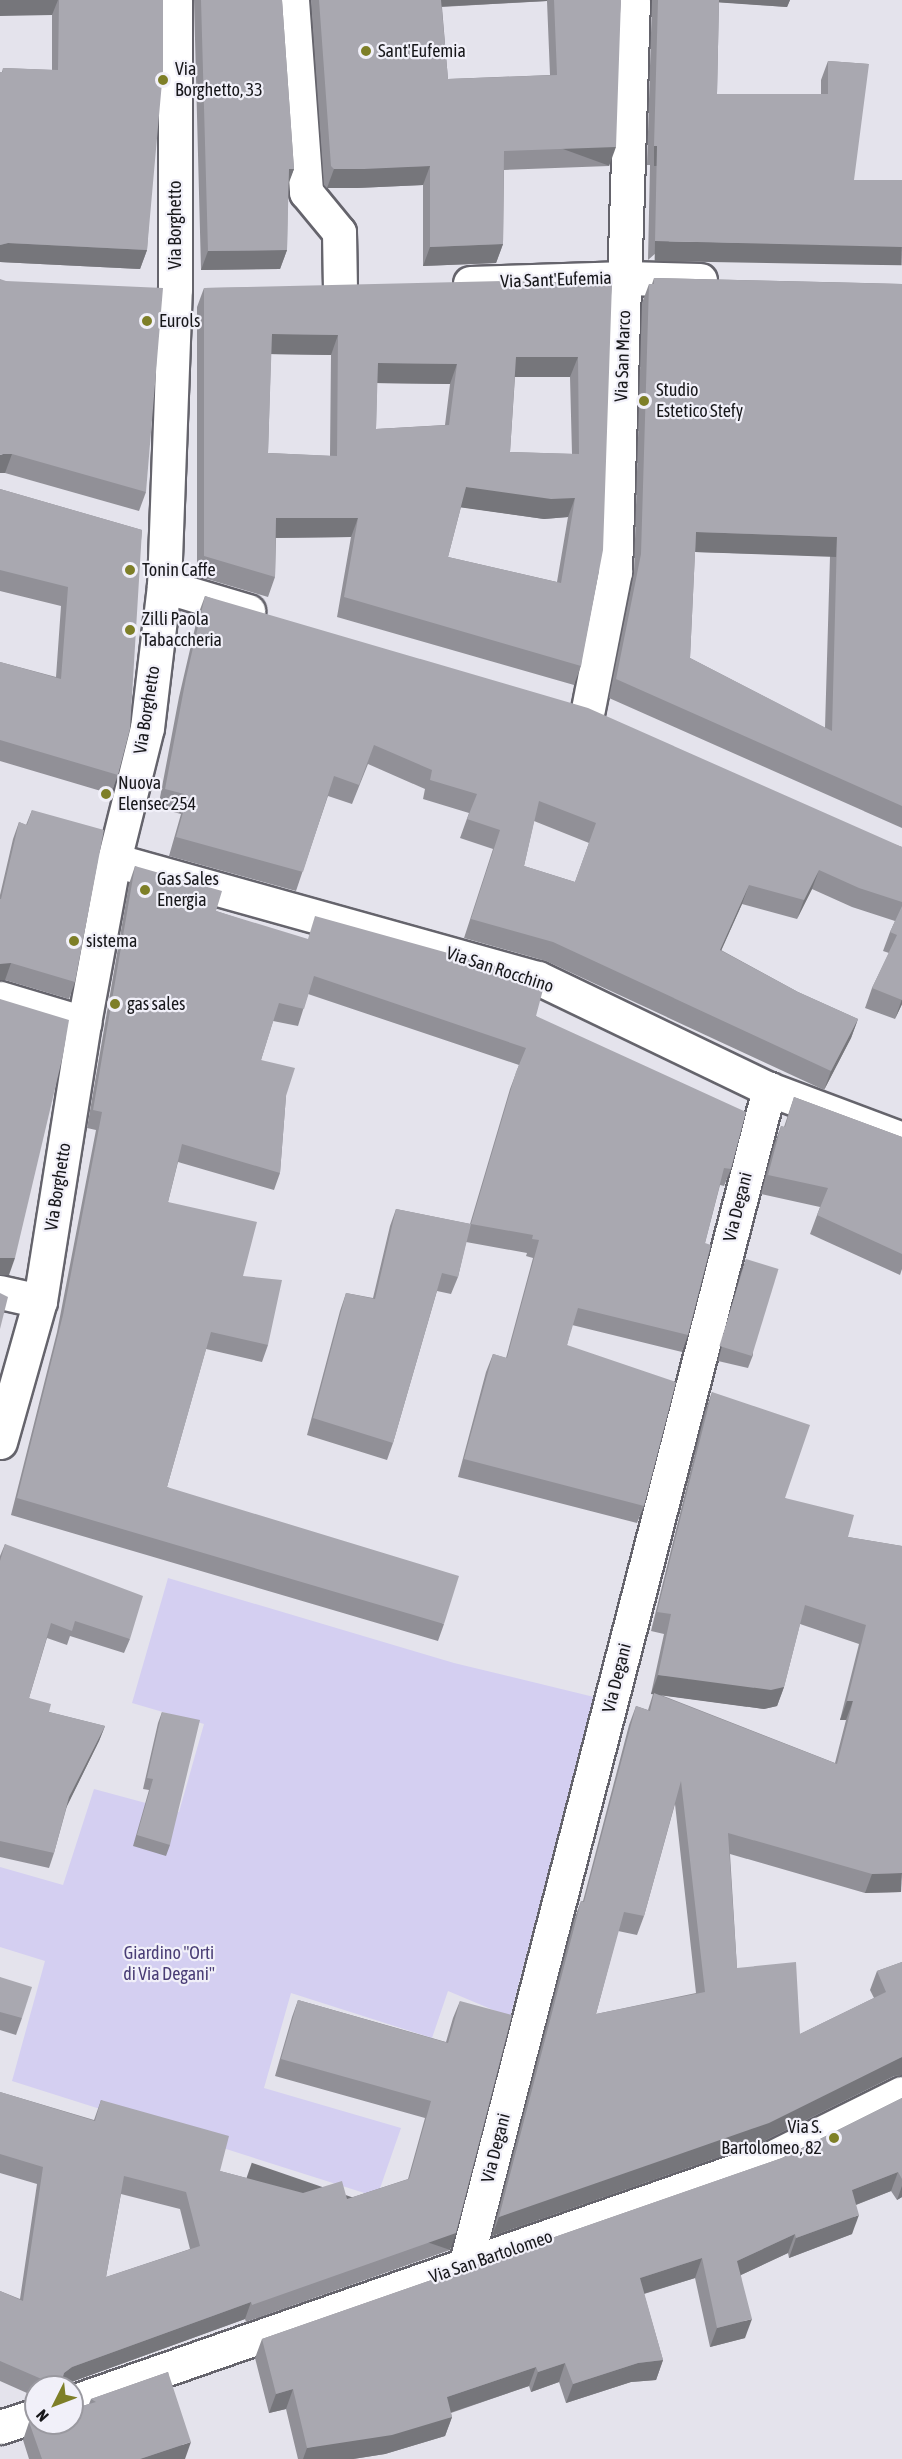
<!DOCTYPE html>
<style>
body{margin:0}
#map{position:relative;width:902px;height:2459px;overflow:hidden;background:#e4e3ec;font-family:"Asap Condensed",sans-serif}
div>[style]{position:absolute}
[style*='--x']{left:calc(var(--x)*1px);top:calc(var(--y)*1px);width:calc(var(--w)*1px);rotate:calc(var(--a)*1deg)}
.green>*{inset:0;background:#d4cff1}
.roads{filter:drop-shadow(2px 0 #65646c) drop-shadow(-2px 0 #65646c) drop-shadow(0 2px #65646c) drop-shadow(0 -2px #65646c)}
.minor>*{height:33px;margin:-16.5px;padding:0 16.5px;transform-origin:16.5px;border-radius:16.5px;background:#fff}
.wall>*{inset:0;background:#919097}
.shaded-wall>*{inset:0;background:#76767b;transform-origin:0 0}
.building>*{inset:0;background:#a9a8b0;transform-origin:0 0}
.dots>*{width:16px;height:16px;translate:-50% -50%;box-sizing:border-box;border:3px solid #f1f0f9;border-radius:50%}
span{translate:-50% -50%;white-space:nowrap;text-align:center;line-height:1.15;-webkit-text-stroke:4.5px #f1f0f9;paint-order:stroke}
.poi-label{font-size:18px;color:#17171a}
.left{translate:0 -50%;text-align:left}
.right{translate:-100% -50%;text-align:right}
.street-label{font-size:18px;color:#17171a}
.park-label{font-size:18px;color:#4a3e76}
.north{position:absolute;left:24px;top:2375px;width:60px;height:60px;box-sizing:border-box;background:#f1f0f9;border:2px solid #9a99a0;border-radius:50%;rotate:228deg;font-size:16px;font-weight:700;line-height:24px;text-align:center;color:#17171a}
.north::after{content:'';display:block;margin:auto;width:21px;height:27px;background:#7e7f28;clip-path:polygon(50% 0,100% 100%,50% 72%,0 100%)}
</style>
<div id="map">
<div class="green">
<i style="clip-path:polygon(168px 1578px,454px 1663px,594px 1697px,510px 2017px,448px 1991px,432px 2038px,291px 1993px,264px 2088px,401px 2128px,377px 2197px,12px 2081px,45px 1961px,0 1947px,0 1867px,63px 1885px,94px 1789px,179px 1812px,204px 1724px,132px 1703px)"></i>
</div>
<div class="roads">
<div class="minor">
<i style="--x:292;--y:0;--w:193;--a:85.8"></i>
<i style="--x:306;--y:192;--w:52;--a:50.5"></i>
<i style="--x:339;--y:232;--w:55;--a:89"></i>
<i style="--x:470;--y:283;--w:156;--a:-1.8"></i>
<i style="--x:626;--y:278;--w:74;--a:1.5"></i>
<i style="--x:164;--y:586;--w:88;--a:16.6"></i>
<i style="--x:588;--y:709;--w:140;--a:-78.9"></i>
<i style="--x:615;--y:572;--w:572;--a:-88.2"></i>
<i style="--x:114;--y:860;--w:440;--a:15.6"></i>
<i style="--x:538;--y:978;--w:256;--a:25.7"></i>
<i style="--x:769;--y:1089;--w:142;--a:20.6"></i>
<i style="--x:0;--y:998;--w:88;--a:16.6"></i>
<i style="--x:0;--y:1292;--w:41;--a:12.7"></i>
<i style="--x:0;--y:1442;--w:147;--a:-74.2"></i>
<i style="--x:40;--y:1301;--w:281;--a:-81"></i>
<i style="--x:84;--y:1023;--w:166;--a:-79.6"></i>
<i style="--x:114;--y:860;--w:136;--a:-76"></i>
<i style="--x:147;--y:728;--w:143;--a:-83.2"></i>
<i style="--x:164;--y:586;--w:297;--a:-87.9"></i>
<i style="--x:175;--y:289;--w:289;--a:-90"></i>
<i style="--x:465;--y:2266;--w:1216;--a:-75.52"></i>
<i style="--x:72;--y:2402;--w:738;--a:-19.22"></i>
<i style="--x:769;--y:2159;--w:148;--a:-26.4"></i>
<i style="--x:0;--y:2427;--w:38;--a:-18"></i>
</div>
</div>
<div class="wall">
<i style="clip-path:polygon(0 0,163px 0,147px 250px,140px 269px,0 262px,0 72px,2px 72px,3px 68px,52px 70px,52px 15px)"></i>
<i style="clip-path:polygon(194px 0,282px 0,294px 169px,288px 183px,287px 250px,280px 269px,201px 270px)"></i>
<i style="clip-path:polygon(evenodd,311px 0,621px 0,609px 166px,504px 170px,503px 244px,496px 263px,423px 266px,423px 185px,357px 188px,327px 188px,324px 185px,311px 0,547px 1px,550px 75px,448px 79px,442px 7px,547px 1px)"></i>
<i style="clip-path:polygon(652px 0,790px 0,787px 7px,719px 2px,717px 94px,821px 94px,821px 80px,828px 61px,869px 64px,648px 260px,650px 165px,647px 165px)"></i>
<i style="clip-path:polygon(evenodd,654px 278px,902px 284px,902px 828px,609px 698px,634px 573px,642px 303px,649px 284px,652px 284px,654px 278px,695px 552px,830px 556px,825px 728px,690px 658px,695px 552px)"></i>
<i style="clip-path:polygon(0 279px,146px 492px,139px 511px,5px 473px)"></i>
<i style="clip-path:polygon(evenodd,612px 283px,581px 666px,574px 685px,337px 617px,351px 537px,276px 538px,275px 577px,268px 597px,197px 576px,197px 307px,204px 288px,612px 283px,271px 354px,331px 355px,330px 456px,268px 453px,271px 354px,612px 283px,515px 377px,570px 377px,572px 454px,510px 452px,515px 377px,612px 283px,377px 383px,450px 384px,445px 425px,376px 429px,377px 383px,612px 283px,461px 507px,544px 519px,568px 517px,557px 582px,448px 557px,461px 507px)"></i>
<i style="clip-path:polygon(0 489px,142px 530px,118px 775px,111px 794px,0 761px,0 662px,56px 677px,61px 606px,0 591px)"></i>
<i style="clip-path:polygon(evenodd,205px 596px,902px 847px,902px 1004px,895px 1019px,865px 1008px,872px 988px,889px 953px,883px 951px,890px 932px,895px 921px,852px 907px,812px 889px,797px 919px,742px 904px,721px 950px,798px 992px,858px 1019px,851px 1038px,824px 1090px,546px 961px,464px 938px,493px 849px,460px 838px,469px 813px,423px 799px,425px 789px,368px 764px,352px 804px,328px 796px,296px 891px,169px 856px,181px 814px,158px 808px,179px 697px,198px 615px,205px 596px,534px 821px,589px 843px,575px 882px,524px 866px,534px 821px)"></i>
<i style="clip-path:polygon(32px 810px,75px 982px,69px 999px,5px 980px,0 980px,0 895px,13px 839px,19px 822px,26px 825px)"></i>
<i style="clip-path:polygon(135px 866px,216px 911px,536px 1016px,731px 1169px,724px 1186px,720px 1185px,705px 1243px,688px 1335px,682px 1352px,572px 1325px,567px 1345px,644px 1506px,637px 1523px,458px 1477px,486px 1372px,493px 1354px,506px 1358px,533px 1258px,526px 1256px,527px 1253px,466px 1242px,458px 1277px,451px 1294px,437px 1291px,393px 1443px,387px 1460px,307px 1435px,340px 1311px,346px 1293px,373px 1298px,390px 1226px,396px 1209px,470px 1224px,510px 1089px,519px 1065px,308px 994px,298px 1026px,273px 1021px,261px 1060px,286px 1096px,280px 1173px,274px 1190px,178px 1162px,168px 1202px,243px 1276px,268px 1345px,262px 1362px,206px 1349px,167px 1487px,444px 1624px,438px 1641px,11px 1515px,57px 1332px,96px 1130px,87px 1128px,129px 884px)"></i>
<i style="clip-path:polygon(794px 1097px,902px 1137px,902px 1269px,900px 1275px,810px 1234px,820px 1207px,761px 1194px,774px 1145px,781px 1126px,784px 1127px)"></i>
<i style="clip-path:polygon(746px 1259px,753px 1355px,748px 1368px,718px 1361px,741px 1273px)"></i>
<i style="clip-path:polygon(evenodd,712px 1392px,785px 1498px,848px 1537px,902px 1546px,901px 1892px,865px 1893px,730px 1854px,737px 1968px,800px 2034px,874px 1998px,870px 1990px,877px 1971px,902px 1962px,902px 2075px,894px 2076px,762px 2142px,492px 2236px,574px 1920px,581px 1901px,583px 1901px,629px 1725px,636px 1706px,648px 1710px,653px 1694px,651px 1694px,664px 1634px,651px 1631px,705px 1412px,712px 1392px,800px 1624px,859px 1644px,840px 1720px,846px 1720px,835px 1763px,661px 1695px,764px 1709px,777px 1706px,784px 1687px,800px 1624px,712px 1392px,675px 1804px,696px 1993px,596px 2014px,618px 1931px,637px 1935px,644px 1916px,675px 1804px)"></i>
<i style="clip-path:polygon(5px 1544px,130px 1639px,124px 1653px,70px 1636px,67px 1645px,47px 1638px,29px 1698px,49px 1712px,105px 1726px,99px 1741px,67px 1806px,54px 1853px,49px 1868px,0 1857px,0 1556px)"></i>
<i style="clip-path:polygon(162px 1712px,170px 1845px,166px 1856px,133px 1846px,149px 1790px,143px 1789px,158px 1723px)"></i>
<i style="clip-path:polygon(0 1977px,22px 2018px,16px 2035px,0 2030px)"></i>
<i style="clip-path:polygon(evenodd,298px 2000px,446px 2042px,453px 2018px,460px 2001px,450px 2250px,246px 2322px,245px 2319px,66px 2384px,62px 2387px,36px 2387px,36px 2397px,0 2381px,0 2291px,20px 2299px,37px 2184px,0 2173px,0 2092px,94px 2120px,101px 2100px,220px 2171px,303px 2193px,347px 2199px,408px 2179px,425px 2118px,275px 2076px,292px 2017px,298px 2000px,121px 2194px,180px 2209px,190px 2249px,106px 2277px,121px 2194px)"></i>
<i style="clip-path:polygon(902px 2098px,902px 2197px,897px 2200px,891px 2191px,856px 2205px,852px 2234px,789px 2258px,788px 2253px,741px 2275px,745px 2338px,710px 2347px,695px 2278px,644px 2294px,663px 2360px,656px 2380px,631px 2382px,566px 2403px,559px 2382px,531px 2392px,529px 2386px,451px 2413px,452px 2417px,445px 2436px,385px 2454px,353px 2459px,298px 2459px,286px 2409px,269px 2413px,255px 2358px,262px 2339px,782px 2158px)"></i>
<i style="clip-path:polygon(168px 2372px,185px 2459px,29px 2459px,23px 2440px,29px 2422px,89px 2404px,91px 2399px)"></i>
</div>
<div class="shaded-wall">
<i style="clip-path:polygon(0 0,58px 0,52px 15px,0 16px)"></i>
<i style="clip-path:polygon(436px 0,547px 0,547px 1px,433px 7px)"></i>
<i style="clip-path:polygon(713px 0,790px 0,787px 7px,713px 2px)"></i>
<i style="left:654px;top:146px;width:3px;height:20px"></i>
<i style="left:616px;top:147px;width:20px;height:112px;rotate:110deg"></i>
<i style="clip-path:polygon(430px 166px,423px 185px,357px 188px,327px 188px,334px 169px)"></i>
<i style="clip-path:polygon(289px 169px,294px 169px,287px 188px)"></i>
<i style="left:655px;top:241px;width:247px;height:20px;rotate:1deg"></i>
<i style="clip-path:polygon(8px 243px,147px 250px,140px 269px,0 262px,0 245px)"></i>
<i style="clip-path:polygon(503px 244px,496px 263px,423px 266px,430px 247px)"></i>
<i style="clip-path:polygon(287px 250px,280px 269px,201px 270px,208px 251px)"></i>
<i style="clip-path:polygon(272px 334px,338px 335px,331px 355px,264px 354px)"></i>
<i style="clip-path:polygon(516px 357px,578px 357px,570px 377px,509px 377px)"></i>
<i style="clip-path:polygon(378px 363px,457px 364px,450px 384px,371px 383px)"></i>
<i style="clip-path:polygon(3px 454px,12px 454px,5px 473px,0 473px,0 455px)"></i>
<i style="clip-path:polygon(466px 487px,575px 498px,568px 517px,544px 519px,458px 507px)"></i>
<i style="clip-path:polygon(276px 518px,358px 518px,351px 537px,269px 538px)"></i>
<i style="left:696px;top:532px;width:141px;height:20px;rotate:2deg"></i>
<i style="clip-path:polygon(819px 870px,812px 889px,797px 919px,804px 900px)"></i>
<i style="clip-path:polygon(749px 885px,742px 904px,713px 969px,720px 950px)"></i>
<i style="clip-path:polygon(1px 963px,11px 963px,5px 980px,0 980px,0 964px)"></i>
<i style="clip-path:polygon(902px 999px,902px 1004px,895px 1019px)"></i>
<i style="clip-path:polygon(858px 1019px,851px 1038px,824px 1090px,831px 1071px)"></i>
<i style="clip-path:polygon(0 1258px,15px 1258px,9px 1275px,0 1275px)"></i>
<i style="clip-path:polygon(658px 1675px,784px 1687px,777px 1706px,764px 1709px,651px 1694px)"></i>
<i style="clip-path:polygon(847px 1701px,853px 1701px,846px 1720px,840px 1720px)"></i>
<i style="clip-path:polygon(105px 1726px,99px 1741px,64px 1812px,69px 1797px)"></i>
<i style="clip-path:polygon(902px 1873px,901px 1892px,865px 1893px,872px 1874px)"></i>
<i style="clip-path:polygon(902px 2057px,902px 2075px,894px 2076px,762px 2142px,492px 2236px,499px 2217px)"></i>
<i style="clip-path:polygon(898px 2172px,891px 2191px,845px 2209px,852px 2190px)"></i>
<i style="clip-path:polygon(902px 2186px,902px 2197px,897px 2200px)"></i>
<i style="clip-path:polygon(859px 2215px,852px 2234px,789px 2258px,796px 2238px)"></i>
<i style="left:456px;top:2233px;width:18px;height:216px;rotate:109deg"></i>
<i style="clip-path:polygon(795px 2234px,788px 2253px,730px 2280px,737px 2261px)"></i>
<i style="clip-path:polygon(702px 2258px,695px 2278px,633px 2297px,640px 2278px)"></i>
<i style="clip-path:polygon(251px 2302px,245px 2319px,66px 2384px,62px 2387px,59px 2387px,64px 2373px,72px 2367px)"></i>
<i style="clip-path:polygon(752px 2319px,745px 2338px,710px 2347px,717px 2328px)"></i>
<i style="clip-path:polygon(663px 2360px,656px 2380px,631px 2382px,566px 2403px,573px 2384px,638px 2363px)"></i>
<i style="clip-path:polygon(565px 2363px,559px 2382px,531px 2392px,538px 2372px)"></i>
<i style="clip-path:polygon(536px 2367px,529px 2386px,440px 2416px,447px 2397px)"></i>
<i style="clip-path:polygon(293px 2389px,286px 2409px,269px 2413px,276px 2394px)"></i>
<i style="clip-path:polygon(452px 2417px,445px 2436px,385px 2454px,353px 2459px,303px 2459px,307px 2448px)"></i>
<i style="clip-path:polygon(191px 2442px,185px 2459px,140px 2459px)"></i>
</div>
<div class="building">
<i style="clip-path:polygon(59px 0,163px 0,163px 71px,147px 250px,8px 243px,0 245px,0 72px,3px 72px,3px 68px,58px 70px)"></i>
<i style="clip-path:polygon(201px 0,282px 0,294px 169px,289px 169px,287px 250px,208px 251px)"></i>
<i style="clip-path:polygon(319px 0,441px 0,448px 79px,557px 75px,554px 0,621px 0,616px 147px,504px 151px,503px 244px,430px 247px,430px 166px,364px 169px,334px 169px,331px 166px)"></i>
<i style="clip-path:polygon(658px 0,719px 0,717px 94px,828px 94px,828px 61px,869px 64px,854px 180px,902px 180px,902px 247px,655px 241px,657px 146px,654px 146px)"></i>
<i style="clip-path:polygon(evenodd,654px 278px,902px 284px,902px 806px,616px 679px,641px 554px,649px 284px,654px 284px,654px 278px,696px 532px,837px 537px,832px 731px,690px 658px,696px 532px)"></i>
<i style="clip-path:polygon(0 279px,6px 281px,163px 288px,146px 492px,12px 454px,3px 454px,0 455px)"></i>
<i style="clip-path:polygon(evenodd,503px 281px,612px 283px,603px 550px,581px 666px,344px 597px,358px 518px,276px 518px,275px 577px,204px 556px,204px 288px,503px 281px,272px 334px,338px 335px,337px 456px,268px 453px,272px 334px,503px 281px,516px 357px,578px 357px,579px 454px,510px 452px,516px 357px,503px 281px,378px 363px,457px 364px,449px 425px,376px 429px,378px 363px,503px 281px,466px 487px,551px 499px,575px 498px,561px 583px,448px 557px,466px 487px)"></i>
<i style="clip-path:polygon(0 489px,142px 530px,130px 729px,118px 775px,0 740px,0 662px,61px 679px,68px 587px,0 570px)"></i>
<i style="clip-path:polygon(evenodd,205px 596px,588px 708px,902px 847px,902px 902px,859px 888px,819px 870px,804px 900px,749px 885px,720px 950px,798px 992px,858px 1019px,831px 1071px,553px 942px,471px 919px,500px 830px,467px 819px,477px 794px,430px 780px,432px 770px,374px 745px,359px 785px,334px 776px,303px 872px,176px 837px,188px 795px,165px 789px,186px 678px,205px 596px,539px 801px,596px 823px,575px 882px,524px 866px,539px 801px)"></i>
<i style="clip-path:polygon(32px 810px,104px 830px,75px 982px,11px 963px,0 964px,0 899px,1px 899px,19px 822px,27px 825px)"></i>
<i style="clip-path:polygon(135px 866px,222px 891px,216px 911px,308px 939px,315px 916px,538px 978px,545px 982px,536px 1016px,746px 1112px,731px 1169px,724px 1168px,705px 1243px,711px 1245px,688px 1335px,578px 1308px,567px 1345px,676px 1382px,644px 1506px,464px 1459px,493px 1354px,507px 1358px,539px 1240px,532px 1239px,533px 1235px,471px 1224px,458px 1277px,442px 1273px,393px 1443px,313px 1418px,346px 1293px,375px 1299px,396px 1209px,471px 1224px,516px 1072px,526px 1048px,314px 976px,304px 1009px,279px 1003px,261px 1060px,295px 1068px,286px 1096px,280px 1173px,182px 1144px,168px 1202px,257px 1222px,243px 1276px,282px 1280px,268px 1345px,211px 1332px,167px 1487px,459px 1576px,444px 1624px,17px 1498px,63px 1315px,102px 1112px,93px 1110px)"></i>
<i style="clip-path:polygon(902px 906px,902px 1000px,872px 988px,897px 935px,890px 932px)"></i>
<i style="clip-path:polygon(0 999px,69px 1020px,63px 1055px,15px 1258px,0 1258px)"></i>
<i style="clip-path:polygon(794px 1097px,902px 1137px,902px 1254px,817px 1215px,828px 1188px,768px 1175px,781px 1126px,785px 1127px)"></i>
<i style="left:746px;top:1259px;width:34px;height:91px;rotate:17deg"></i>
<i style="clip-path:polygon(0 1293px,8px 1297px,0 1329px)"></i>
<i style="clip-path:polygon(evenodd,712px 1392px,810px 1425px,785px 1498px,854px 1515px,848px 1537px,902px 1546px,902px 1873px,872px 1874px,728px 1833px,737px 1968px,796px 1962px,800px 2034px,886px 1992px,877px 1971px,902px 1962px,902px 2057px,769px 2123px,499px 2217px,581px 1901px,584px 1902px,636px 1706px,650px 1711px,654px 1693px,837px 1764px,853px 1701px,847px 1701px,866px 1625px,805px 1605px,784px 1687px,771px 1690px,658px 1675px,671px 1614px,657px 1612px,712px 1392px,681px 1781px,705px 1992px,596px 2014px,624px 1912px,644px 1916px,681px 1781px)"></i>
<i style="clip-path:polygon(5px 1544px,143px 1596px,130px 1639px,75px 1621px,72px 1631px,51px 1623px,29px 1698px,51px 1704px,49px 1712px,105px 1726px,69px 1797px,54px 1853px,0 1841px,0 1561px)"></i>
<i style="clip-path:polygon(162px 1712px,200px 1720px,170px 1845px,137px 1835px,153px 1779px,147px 1778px)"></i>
<i style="clip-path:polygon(0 1977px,32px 1987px,22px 2018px,0 2012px)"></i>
<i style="clip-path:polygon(evenodd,298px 2000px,448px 2043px,460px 2001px,512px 2015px,456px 2233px,252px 2305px,251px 2302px,72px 2367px,64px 2373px,60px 2387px,0 2361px,0 2291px,23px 2301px,43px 2167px,0 2154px,0 2092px,95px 2121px,101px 2100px,229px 2136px,220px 2171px,303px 2193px,342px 2181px,347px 2199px,409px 2179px,431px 2101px,281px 2059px,298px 2000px,124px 2176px,186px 2192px,200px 2246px,106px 2277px,124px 2176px)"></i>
<i style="clip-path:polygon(902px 2098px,902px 2179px,898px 2172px,852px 2190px,859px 2215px,796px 2238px,795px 2234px,737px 2261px,752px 2319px,717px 2328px,702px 2258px,640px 2278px,663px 2360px,638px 2363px,573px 2384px,565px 2363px,538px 2372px,536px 2367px,447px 2397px,452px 2417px,392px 2435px,307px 2448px,293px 2389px,276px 2394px,262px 2339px,782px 2158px)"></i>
<i style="clip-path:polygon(168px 2372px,191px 2442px,140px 2459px,42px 2459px,29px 2422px,36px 2420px,36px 2423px,72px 2423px,72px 2409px,96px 2402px,91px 2399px)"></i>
</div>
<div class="dots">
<i style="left:366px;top:51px;background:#7e7f28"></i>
<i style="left:163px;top:80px;background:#7e7f28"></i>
<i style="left:147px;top:321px;background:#7e7f28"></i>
<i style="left:644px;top:401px;background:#7e7f28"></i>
<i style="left:130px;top:570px;background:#7e7f28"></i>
<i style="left:130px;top:630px;background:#7e7f28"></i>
<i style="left:106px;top:794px;background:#7e7f28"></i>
<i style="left:145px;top:890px;background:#7e7f28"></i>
<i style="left:74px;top:941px;background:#7e7f28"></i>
<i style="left:115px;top:1004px;background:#7e7f28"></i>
<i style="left:834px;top:2138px;background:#7e7f28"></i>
</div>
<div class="poi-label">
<span class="left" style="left:378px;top:51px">Sant'Eufemia</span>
<span class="left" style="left:175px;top:80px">Via<br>Borghetto, 33</span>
<span class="left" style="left:159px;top:321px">Eurols</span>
<span class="left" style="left:656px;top:401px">Studio<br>Estetico Stefy</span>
<span class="left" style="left:142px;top:570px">Tonin Caffe</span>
<span class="left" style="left:142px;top:630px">Zilli Paola<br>Tabaccheria</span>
<span class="left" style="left:118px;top:794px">Nuova<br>Elensec 254</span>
<span class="left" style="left:157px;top:890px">Gas Sales<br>Energia</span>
<span class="left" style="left:86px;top:941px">sistema</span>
<span class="left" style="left:127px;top:1004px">gas sales</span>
<span class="right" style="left:822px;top:2138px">Via S.<br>Bartolomeo, 82</span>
</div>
<div class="street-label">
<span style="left:175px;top:225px;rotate:-90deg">Via Borghetto</span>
<span style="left:556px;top:280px;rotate:-2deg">Via Sant'Eufemia</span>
<span style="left:623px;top:356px;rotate:-88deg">Via San Marco</span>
<span style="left:147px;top:710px;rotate:-81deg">Via Borghetto</span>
<span style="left:500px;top:970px;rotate:18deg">Via San Rocchino</span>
<span style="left:58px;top:1187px;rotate:-81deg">Via Borghetto</span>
<span style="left:738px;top:1207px;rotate:-76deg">Via Degani</span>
<span style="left:617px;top:1678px;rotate:-76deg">Via Degani</span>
<span style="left:496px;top:2148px;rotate:-76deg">Via Degani</span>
<span style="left:491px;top:2257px;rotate:-19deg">Via San Bartolomeo</span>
</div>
<div class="park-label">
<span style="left:169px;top:1964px">Giardino "Orti<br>di Via Degani"</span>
</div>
<div class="north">N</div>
</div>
